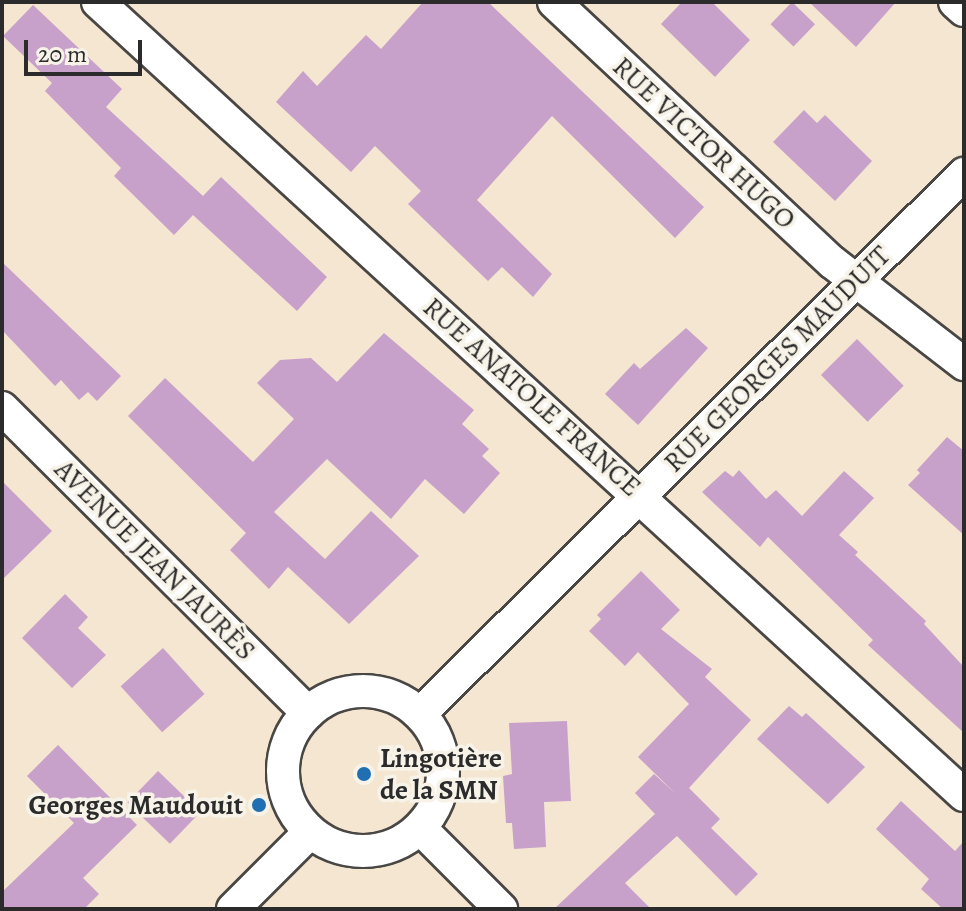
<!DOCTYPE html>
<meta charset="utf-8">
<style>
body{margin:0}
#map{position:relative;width:966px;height:911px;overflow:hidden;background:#f4e6d1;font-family:Alegreya,serif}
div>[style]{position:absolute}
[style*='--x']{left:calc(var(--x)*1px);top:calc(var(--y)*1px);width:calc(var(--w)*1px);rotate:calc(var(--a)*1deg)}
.building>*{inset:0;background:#c7a1c9;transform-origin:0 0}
.roads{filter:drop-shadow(2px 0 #494744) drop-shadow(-2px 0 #494744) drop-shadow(0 2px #494744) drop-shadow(0 -2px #494744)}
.minor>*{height:32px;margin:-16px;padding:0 16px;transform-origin:16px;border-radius:16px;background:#fff}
.minor>.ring{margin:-16px;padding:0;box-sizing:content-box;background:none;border:32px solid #fff;border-radius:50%}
.dots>*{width:22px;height:22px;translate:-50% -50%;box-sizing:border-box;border:4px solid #f7f3e8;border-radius:50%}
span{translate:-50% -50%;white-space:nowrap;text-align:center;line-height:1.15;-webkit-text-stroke:7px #f7f3e8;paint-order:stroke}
.street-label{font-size:28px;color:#2b2b2b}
.poi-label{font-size:28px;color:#2b2b2b;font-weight:700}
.left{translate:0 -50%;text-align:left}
.right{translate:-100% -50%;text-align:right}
.frame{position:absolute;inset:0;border:4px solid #2b2b2b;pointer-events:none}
.scale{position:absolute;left:24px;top:40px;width:118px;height:36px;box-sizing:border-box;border:4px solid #2b2b2b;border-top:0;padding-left:10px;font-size:24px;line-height:28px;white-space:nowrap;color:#2b2b2b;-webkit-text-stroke:6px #f7f3e8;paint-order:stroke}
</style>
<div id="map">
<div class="building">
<i style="clip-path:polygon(423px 2px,488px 2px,704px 207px,675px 238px,552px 116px,477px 200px,552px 274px,533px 297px,502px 267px,488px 281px,408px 204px,421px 191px,375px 146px,351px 172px,276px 102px,303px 71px,317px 86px,366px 35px,381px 49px)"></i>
<i style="clip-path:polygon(682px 2px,712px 2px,750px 40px,715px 77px,661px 24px)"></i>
<i style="left:792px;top:2px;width:32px;height:31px;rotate:44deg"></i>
<i style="clip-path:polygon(809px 2px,896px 2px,856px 47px)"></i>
<i style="clip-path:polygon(33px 5px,122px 89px,106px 107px,203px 196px,221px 177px,327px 277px,297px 311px,193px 215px,174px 235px,114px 176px,121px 168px,45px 91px,52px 83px,3px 36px)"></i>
<i style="clip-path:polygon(804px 110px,817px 123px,825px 115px,872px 161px,835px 201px,773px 142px)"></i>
<i style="clip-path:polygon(2px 262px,121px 376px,97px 401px,88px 392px,79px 400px,61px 380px,55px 386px,2px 330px)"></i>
<i style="clip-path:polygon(686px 328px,708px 348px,638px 425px,605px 394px,634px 363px,640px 369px)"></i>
<i style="clip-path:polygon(384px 333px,474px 410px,462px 424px,489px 449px,482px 456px,500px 473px,464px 514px,425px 479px,391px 519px,327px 459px,274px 512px,325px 559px,371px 511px,419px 556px,349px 624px,288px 567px,269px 589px,230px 550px,246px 533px,128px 416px,165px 378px,253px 462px,294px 419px,257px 383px,280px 360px,311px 358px,337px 382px)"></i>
<i style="left:857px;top:339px;width:66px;height:51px;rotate:45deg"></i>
<i style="clip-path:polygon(947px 437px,964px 451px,964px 535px,908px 485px,920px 473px,917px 470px)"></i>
<i style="clip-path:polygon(739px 470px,766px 499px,776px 490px,802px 516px,844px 471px,874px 498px,839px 535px,858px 552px,855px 555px,926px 621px,924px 624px,964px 667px,964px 733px,868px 645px,873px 640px,768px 537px,760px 547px,702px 492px,725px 471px,733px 477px)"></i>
<i style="clip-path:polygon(2px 481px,52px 531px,2px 580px)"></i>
<i style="clip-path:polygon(641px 571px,680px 610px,661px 629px,712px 669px,705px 677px,751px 720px,689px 788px,720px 819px,711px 828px,758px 874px,736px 896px,677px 836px,625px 883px,651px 909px,554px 909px,655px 814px,635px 793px,654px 774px,676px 794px,638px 757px,689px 704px,638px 652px,625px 666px,589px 631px,601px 619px,597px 615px)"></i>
<i style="clip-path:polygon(65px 594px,88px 617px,78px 628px,106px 655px,72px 688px,22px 638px)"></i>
<i style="left:163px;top:648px;width:62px;height:57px;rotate:48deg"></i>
<i style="clip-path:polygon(789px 706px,802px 717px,806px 713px,865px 767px,828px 804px,757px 739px)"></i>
<i style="clip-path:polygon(567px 721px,571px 801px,544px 802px,546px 847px,514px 849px,512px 823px,506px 823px,503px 776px,512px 774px,509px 723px)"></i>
<i style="clip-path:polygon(58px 745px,137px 825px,83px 878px,99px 894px,84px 909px,2px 909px,2px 892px,74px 823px,27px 776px)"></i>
<i style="left:158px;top:771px;width:59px;height:44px;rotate:44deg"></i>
<i style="clip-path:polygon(901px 801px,955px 851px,964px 841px,964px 909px,943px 909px,921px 889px,929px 879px,876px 829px)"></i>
</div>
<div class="roads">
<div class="minor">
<i style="--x:98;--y:2;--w:1174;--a:42.48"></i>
<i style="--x:554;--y:2;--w:381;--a:43.1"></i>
<i style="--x:832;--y:262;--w:167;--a:37.7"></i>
<i style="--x:955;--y:2;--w:12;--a:42"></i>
<i style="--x:2;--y:408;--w:432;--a:44.9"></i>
<i class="ring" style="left:283px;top:691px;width:128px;height:128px"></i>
<i style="--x:420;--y:714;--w:767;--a:-44.79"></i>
<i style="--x:420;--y:828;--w:115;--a:45"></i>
<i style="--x:233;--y:909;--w:107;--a:-45"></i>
</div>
</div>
<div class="dots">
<i style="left:364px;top:774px;background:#1f6fb2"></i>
<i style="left:259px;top:805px;background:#1f6fb2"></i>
</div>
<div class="street-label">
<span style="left:704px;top:143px;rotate:43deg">RUE VICTOR HUGO</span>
<span style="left:777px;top:359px;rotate:-45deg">RUE GEORGES MAUDUIT</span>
<span style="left:532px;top:397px;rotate:42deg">RUE ANATOLE FRANCE</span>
<span style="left:155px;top:560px;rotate:45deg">AVENUE JEAN JAURÈS</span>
</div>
<div class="poi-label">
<span class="left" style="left:380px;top:774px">Lingotière<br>de la SMN</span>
<span class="right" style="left:243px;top:805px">Georges Maudouit</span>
</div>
<div class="frame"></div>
<div class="scale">20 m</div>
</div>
